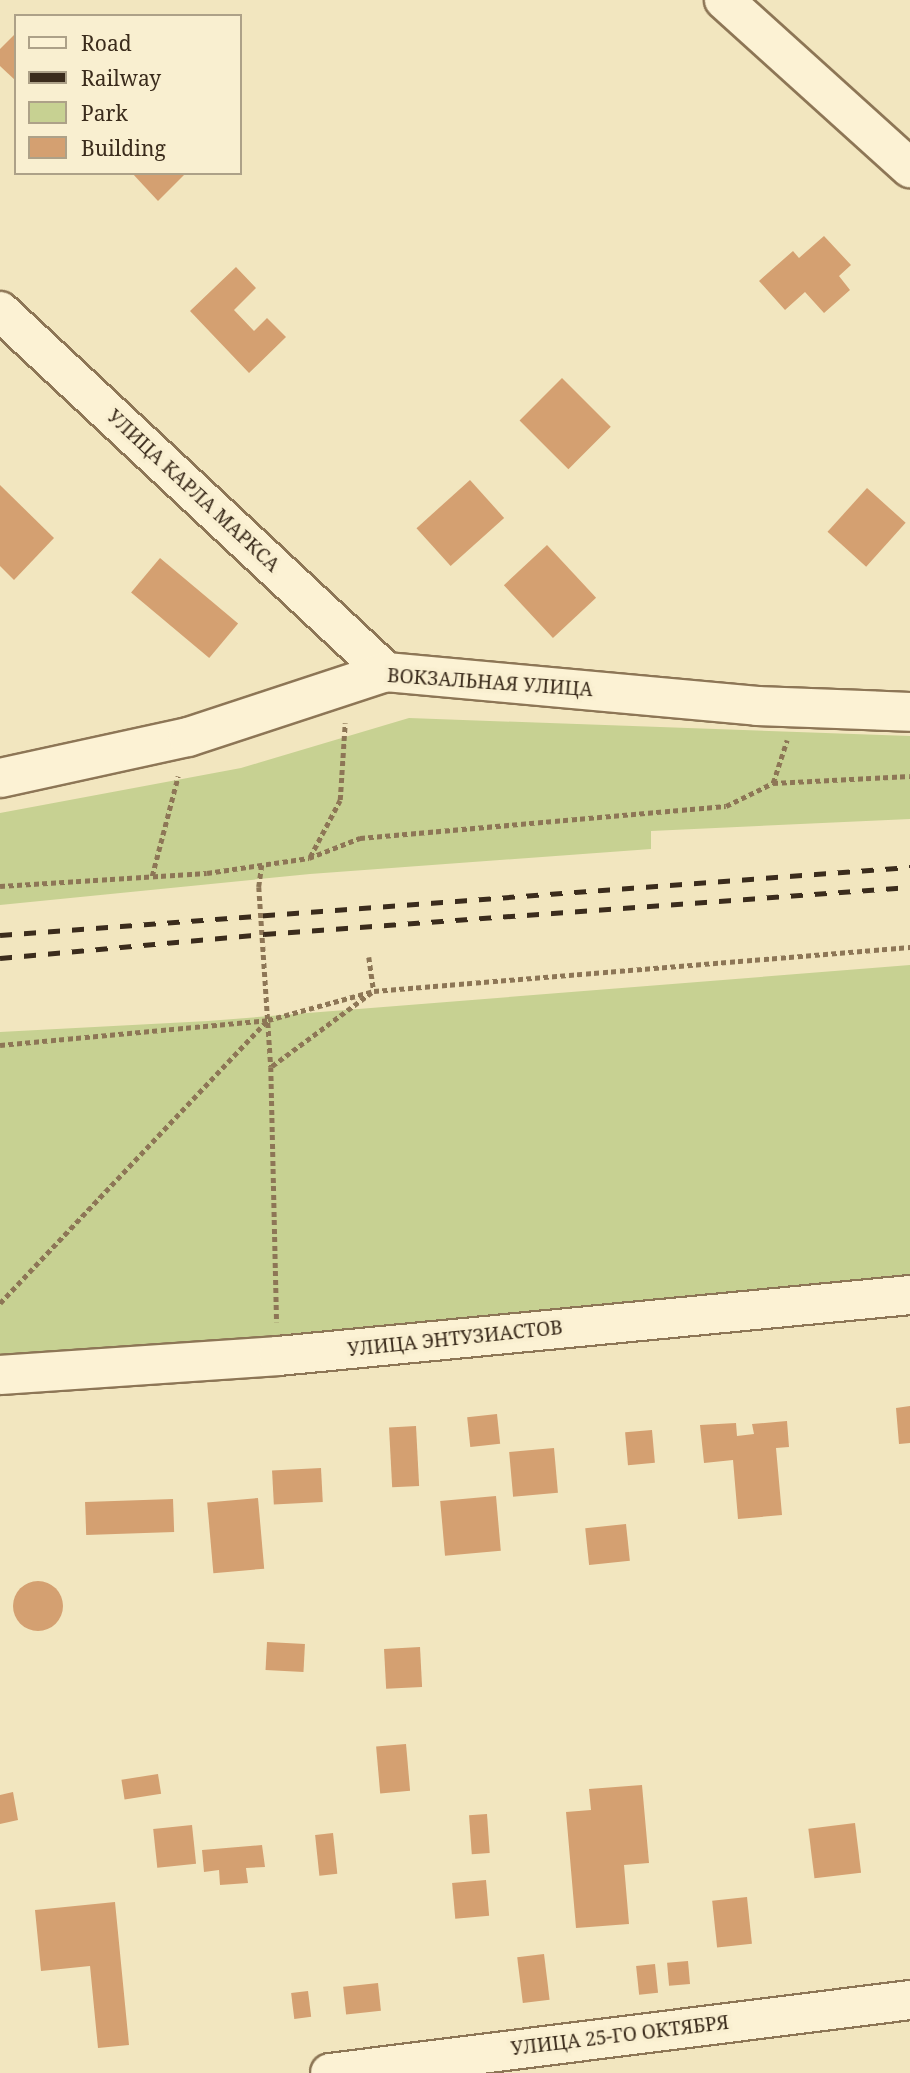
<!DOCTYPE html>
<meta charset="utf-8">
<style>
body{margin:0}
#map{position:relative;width:910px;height:2073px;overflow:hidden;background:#f2e6bf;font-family:"Noto Serif",serif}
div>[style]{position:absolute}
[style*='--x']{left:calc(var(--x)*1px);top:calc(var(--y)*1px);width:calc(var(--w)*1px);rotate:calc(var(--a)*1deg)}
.green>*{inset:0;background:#c7d192}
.building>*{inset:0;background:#d4a071;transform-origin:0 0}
.round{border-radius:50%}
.path>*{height:4.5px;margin-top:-2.25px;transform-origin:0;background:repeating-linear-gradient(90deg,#8d7656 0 5px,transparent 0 8.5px)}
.roads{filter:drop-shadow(2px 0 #8d7656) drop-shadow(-2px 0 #8d7656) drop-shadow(0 2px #8d7656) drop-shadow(0 -2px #8d7656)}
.minor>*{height:38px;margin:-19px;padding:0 19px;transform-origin:19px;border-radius:19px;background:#fcf2d4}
.rail>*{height:5px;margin-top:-2.5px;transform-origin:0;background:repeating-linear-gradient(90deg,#3b2c1c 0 12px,transparent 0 24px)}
span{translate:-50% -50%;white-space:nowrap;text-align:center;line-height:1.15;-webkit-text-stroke:7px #f9efd0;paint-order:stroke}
.street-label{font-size:19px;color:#3b2c1c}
.legend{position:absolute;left:14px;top:14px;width:228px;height:161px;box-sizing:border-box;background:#f9efd0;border:2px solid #ada188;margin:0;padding:9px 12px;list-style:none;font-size:21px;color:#3b2c1c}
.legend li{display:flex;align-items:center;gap:14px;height:35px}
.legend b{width:35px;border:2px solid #ada188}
</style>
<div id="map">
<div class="green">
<i style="clip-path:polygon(409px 718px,910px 736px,910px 819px,651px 831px,651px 849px,310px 874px,0 905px,0 813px,241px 768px)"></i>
<i style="clip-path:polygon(910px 965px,910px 1279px,0 1363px,0 1032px,208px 1021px)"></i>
</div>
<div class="building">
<i style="clip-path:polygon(16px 33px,16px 81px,0 66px,0 49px)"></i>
<i style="clip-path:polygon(132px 173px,186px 173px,158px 201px)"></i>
<i style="clip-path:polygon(824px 236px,851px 265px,839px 276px,850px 290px,824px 313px,805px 292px,785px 310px,759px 281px,793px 251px,799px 258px)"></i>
<i style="clip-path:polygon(236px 267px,256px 288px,234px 310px,254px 331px,267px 318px,286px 337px,249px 373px,190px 311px)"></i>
<i style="left:562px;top:378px;width:69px;height:60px;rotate:45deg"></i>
<i style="left:470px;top:480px;width:51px;height:72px;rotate:48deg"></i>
<i style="clip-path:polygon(0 485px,54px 538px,14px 580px,0 566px)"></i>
<i style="left:867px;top:488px;width:52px;height:59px;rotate:42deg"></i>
<i style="left:547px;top:545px;width:72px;height:59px;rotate:47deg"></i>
<i style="left:160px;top:558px;width:102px;height:45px;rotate:40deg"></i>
<i style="clip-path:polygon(910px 1406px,910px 1443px,899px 1444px,896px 1408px)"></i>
<i style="left:497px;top:1414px;width:30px;height:30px;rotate:84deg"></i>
<i style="clip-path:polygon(787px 1421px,789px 1447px,776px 1448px,782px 1515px,738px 1519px,733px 1460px,704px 1463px,700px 1425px,736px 1423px,737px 1436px,754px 1434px,752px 1424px)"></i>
<i style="left:416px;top:1426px;width:60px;height:27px;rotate:87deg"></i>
<i style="left:652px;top:1430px;width:33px;height:27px;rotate:85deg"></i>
<i style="left:554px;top:1448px;width:45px;height:45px;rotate:85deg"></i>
<i style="left:321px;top:1468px;width:34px;height:49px;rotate:87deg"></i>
<i style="left:496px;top:1496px;width:55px;height:56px;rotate:85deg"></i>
<i style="left:258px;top:1498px;width:71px;height:51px;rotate:85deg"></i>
<i style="left:173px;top:1499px;width:33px;height:88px;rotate:88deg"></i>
<i style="left:626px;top:1524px;width:37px;height:41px;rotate:84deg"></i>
<i class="round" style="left:13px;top:1581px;width:50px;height:50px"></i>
<i style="left:267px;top:1642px;width:38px;height:28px;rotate:3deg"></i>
<i style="left:420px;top:1647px;width:40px;height:36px;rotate:87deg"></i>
<i style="left:406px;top:1744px;width:47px;height:30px;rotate:85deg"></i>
<i style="left:158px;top:1774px;width:20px;height:37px;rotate:81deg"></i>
<i style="clip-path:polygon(642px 1785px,649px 1863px,624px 1865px,629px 1924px,576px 1928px,566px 1812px,591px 1810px,589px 1789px)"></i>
<i style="clip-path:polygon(13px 1792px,18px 1820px,0 1824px,0 1795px)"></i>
<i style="left:487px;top:1814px;width:39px;height:18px;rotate:86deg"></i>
<i style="left:855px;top:1823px;width:50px;height:47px;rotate:83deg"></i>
<i style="left:192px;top:1825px;width:39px;height:39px;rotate:84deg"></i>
<i style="left:333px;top:1833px;width:41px;height:18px;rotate:84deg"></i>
<i style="clip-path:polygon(262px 1845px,265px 1867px,246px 1868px,248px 1883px,220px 1885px,219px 1870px,204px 1872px,202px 1850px)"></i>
<i style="left:486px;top:1880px;width:36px;height:34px;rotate:85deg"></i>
<i style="left:747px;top:1897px;width:47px;height:35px;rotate:84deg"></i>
<i style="clip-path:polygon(115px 1902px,129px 2045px,98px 2048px,90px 1966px,41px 1971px,35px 1910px)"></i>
<i style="left:544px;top:1954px;width:46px;height:27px;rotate:83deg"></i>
<i style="left:688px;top:1961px;width:23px;height:21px;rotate:85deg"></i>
<i style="left:655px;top:1964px;width:29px;height:19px;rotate:84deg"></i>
<i style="left:378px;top:1983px;width:28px;height:35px;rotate:84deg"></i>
<i style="left:308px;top:1991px;width:26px;height:17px;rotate:83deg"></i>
</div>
<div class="path">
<i style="--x:773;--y:783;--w:45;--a:-72"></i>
<i style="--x:310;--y:857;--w:64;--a:-62.2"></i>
<i style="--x:340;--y:800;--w:77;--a:-86.3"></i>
<i style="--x:262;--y:865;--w:22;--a:98"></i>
<i style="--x:259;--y:887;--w:180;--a:86.2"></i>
<i style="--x:271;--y:1067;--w:255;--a:88.7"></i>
<i style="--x:152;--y:876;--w:103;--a:-75.4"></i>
<i style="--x:0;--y:886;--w:207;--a:-3.6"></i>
<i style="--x:207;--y:873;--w:103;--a:-8.4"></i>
<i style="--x:309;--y:858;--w:55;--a:-21.4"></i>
<i style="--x:360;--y:838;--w:367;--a:-5"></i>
<i style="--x:726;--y:806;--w:52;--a:-26.1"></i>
<i style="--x:773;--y:783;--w:137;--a:-2.9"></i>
<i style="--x:369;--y:957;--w:34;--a:82"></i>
<i style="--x:0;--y:1045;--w:269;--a:-5.3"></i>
<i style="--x:268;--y:1020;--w:110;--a:-15.3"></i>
<i style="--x:374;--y:991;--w:538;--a:-4.69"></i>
<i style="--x:272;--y:1066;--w:124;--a:-36.5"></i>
<i style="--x:0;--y:1303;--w:390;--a:-46.6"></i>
</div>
<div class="roads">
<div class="minor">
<i style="--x:724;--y:0;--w:251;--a:42.1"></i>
<i style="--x:0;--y:311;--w:529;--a:43.08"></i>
<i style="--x:0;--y:778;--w:192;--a:-12.3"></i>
<i style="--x:188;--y:737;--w:208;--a:-18.2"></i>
<i style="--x:386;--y:672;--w:373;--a:5.2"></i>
<i style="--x:757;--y:706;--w:153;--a:2.2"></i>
<i style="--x:0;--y:1375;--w:279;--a:-3.9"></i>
<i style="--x:278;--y:1356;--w:635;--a:-5.51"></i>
<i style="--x:330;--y:2073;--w:585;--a:-7.17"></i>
</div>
</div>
<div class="rail">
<i style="--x:0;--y:935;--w:913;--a:-4.27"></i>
<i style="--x:0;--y:958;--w:265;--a:-5.2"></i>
<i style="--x:264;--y:934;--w:648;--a:-4.16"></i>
</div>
<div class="street-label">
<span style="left:193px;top:491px;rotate:43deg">УЛИЦА КАРЛА МАРКСА</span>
<span style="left:490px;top:683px;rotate:4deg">ВОКЗАЛЬНАЯ УЛИЦА</span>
<span style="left:455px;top:1339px;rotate:-6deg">УЛИЦА ЭНТУЗИАСТОВ</span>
<span style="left:620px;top:2036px;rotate:-7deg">УЛИЦА 25-ГО ОКТЯБРЯ</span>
</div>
<ul class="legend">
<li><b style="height:9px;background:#fcf2d4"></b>Road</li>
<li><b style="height:9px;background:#3b2c1c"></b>Railway</li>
<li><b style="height:19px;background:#c7d192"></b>Park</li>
<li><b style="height:19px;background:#d4a071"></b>Building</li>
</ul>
</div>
